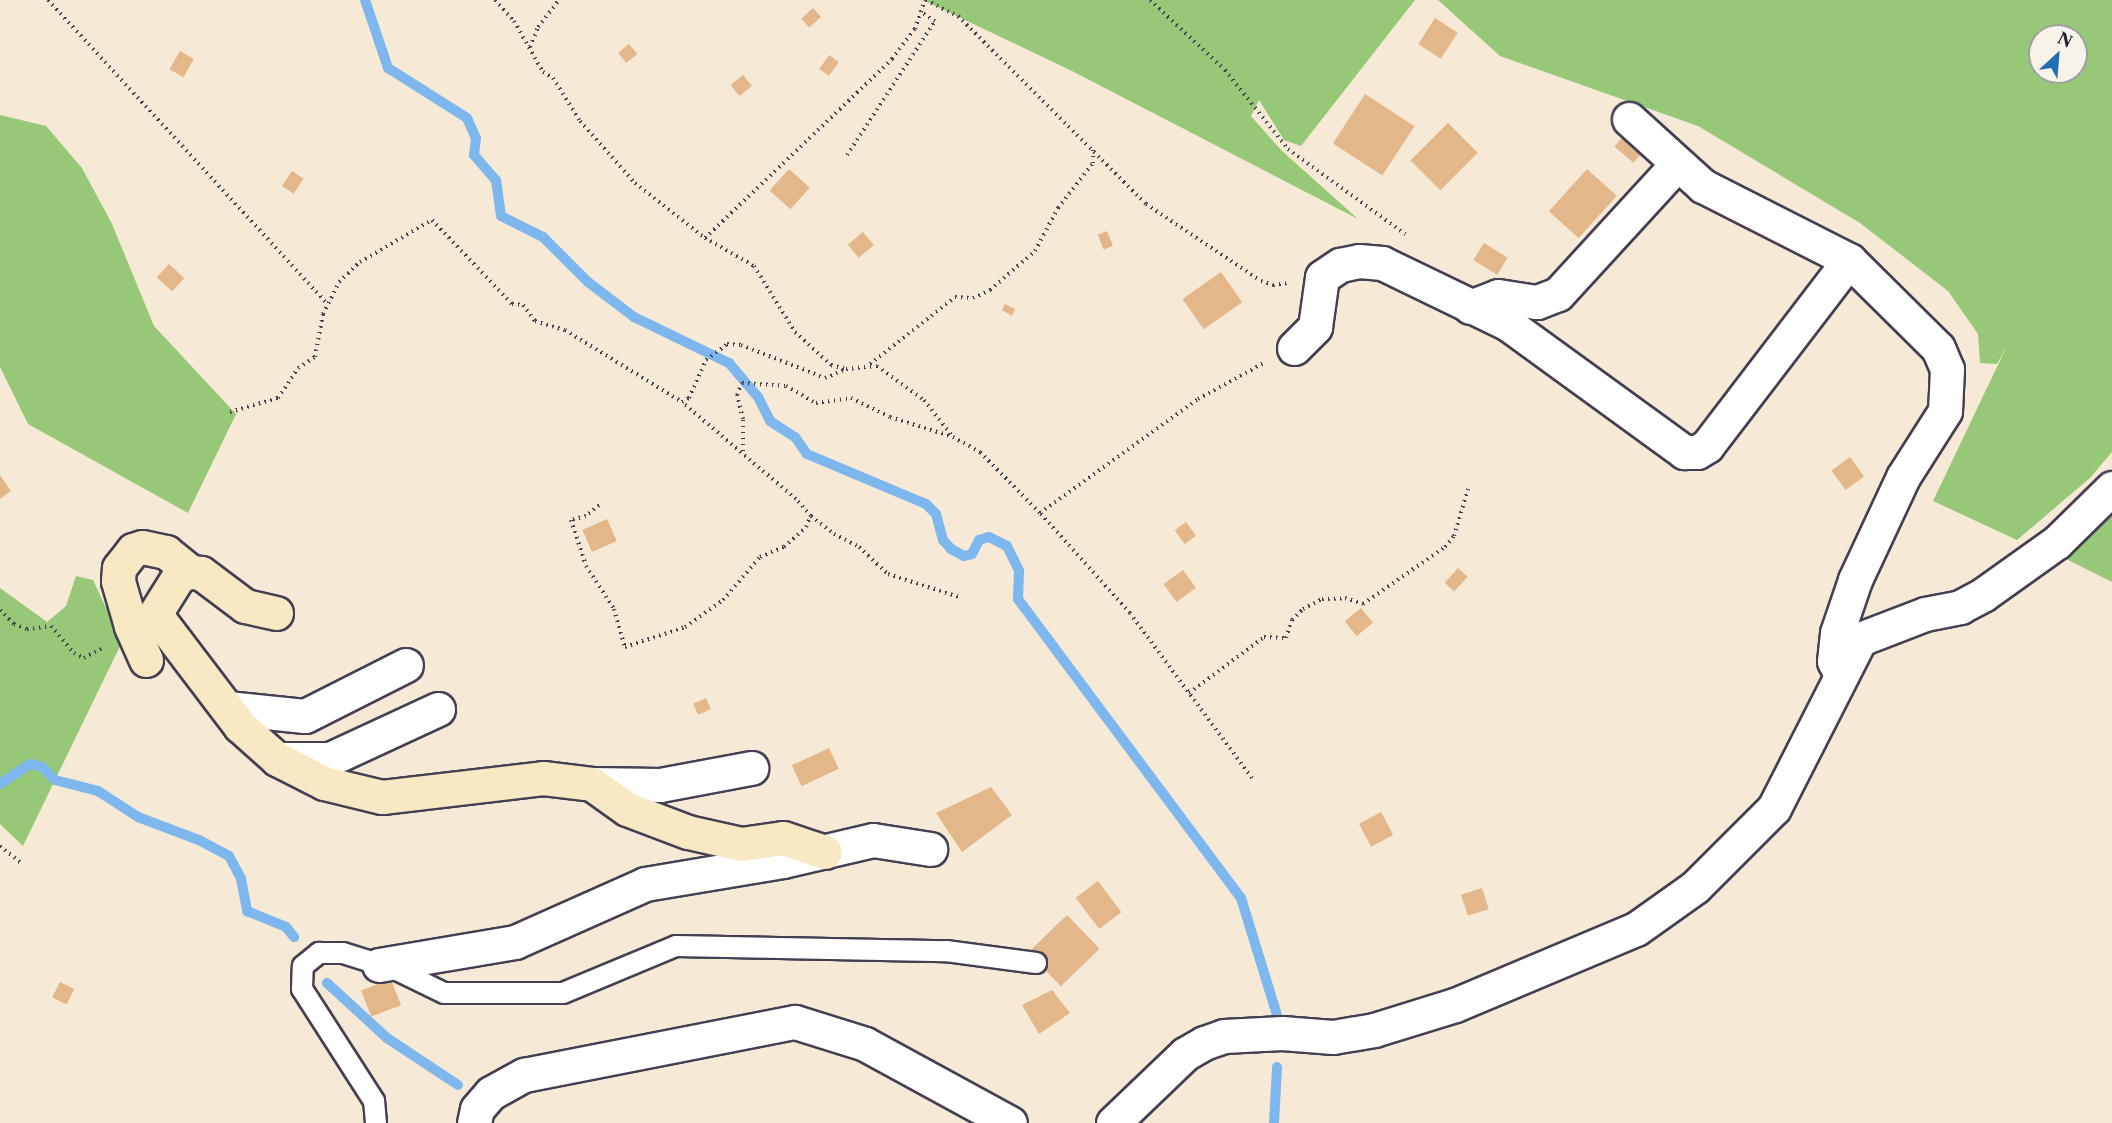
<!DOCTYPE html>
<style>
body{margin:0}
#map{position:relative;width:2112px;height:1123px;overflow:hidden;background:#f6e9d6;font-family:"Libre Caslon Text",serif}
div>[style]{position:absolute}
[style*='--x']{left:calc(var(--x)*1px);top:calc(var(--y)*1px);width:calc(var(--w)*1px);rotate:calc(var(--a)*1deg)}
.green>*{inset:0;background:#97c877}
.stream>*{height:10px;margin:-5px;padding:0 5px;transform-origin:5px;border-radius:5px;background:#7db7ee}
.building>*{inset:0;background:#e4b78b;transform-origin:0 0}
.path>*{height:4px;margin-top:-2px;transform-origin:0;background:repeating-linear-gradient(90deg,#424052 0 1.5px,transparent 0 6px)}
.roads{filter:drop-shadow(2px 0 #424052) drop-shadow(-2px 0 #424052) drop-shadow(0 2px #424052) drop-shadow(0 -2px #424052)}
.lane>*{height:20px;margin:-10px;padding:0 10px;transform-origin:10px;border-radius:10px;background:#fff}
.street>*{height:33px;margin:-16.5px;padding:0 16.5px;transform-origin:16.5px;border-radius:16.5px;background:#fff}
.secondary>*{height:33px;margin:-16.5px;padding:0 16.5px;transform-origin:16.5px;border-radius:16.5px;background:#f8e8c3}
span{translate:-50% -50%;white-space:nowrap;text-align:center;line-height:1.15;-webkit-text-stroke:4.5px #f7f3e8;paint-order:stroke}
.north{position:absolute;left:2028px;top:24px;width:60px;height:60px;box-sizing:border-box;background:#f7f3e8;border:2px solid #a29fa3;border-radius:50%;rotate:26deg;font-size:16px;font-weight:700;line-height:24px;text-align:center;color:#22223b}
.north::after{content:'';display:block;margin:auto;width:21px;height:27px;background:#1f6fb2;clip-path:polygon(50% 0,100% 100%,50% 72%,0 100%)}
</style>
<div id="map">
<div class="green">
<i style="clip-path:polygon(923px 0,1415px 0,1301px 146px,1284px 140px,1259px 100px,1251px 116px,1281px 150px,1358px 219px,1072px 71px)"></i>
<i style="clip-path:polygon(evenodd,1438px 0,2112px 0,2112px 452px,2090px 478px,2017px 540px,1933px 501px,2007px 346px,1997px 364px,1980px 363px,1978px 334px,1948px 291px,1860px 223px,1698px 126px,1500px 56px,1438px 0,2040px 36px,2076px 36px,2076px 72px,2040px 72px,2040px 36px)"></i>
<i style="clip-path:polygon(0 115px,46px 126px,82px 168px,112px 224px,154px 326px,236px 414px,188px 513px,28px 424px,0 367px)"></i>
<i style="clip-path:polygon(2112px 507px,2112px 582px,2062px 557px)"></i>
<i style="clip-path:polygon(76px 576px,93px 580px,122px 642px,23px 846px,0 824px,0 588px,47px 622px,66px 606px)"></i>
</div>
<div class="stream">
<i style="--x:365;--y:0;--w:72;--a:71.3"></i>
<i style="--x:388;--y:68;--w:93;--a:32.3"></i>
<i style="--x:467;--y:118;--w:22;--a:66"></i>
<i style="--x:476;--y:138;--w:17;--a:97"></i>
<i style="--x:474;--y:155;--w:33;--a:49"></i>
<i style="--x:496;--y:180;--w:36;--a:82"></i>
<i style="--x:501;--y:216;--w:47;--a:26.6"></i>
<i style="--x:543;--y:237;--w:64;--a:45"></i>
<i style="--x:588;--y:282;--w:58;--a:37.3"></i>
<i style="--x:634;--y:317;--w:106;--a:25.8"></i>
<i style="--x:729;--y:363;--w:45;--a:49.5"></i>
<i style="--x:758;--y:397;--w:27;--a:63"></i>
<i style="--x:770;--y:421;--w:30;--a:33"></i>
<i style="--x:795;--y:437;--w:21;--a:55"></i>
<i style="--x:807;--y:454;--w:129;--a:22.8"></i>
<i style="--x:926;--y:504;--w:14;--a:45"></i>
<i style="--x:936;--y:514;--w:27;--a:75"></i>
<i style="--x:943;--y:540;--w:12;--a:48"></i>
<i style="--x:951;--y:549;--w:15;--a:28"></i>
<i style="--x:964;--y:556;--w:8;--a:-14"></i>
<i style="--x:972;--y:554;--w:16;--a:-63"></i>
<i style="--x:979;--y:540;--w:10;--a:-17"></i>
<i style="--x:989;--y:537;--w:20;--a:27"></i>
<i style="--x:1007;--y:546;--w:28;--a:64"></i>
<i style="--x:1019;--y:571;--w:28;--a:92"></i>
<i style="--x:1018;--y:599;--w:373;--a:53.3"></i>
<i style="--x:1241;--y:898;--w:122;--a:72.9"></i>
<i style="--x:0;--y:784;--w:36;--a:-34"></i>
<i style="--x:30;--y:764;--w:12;--a:14"></i>
<i style="--x:42;--y:767;--w:18;--a:45"></i>
<i style="--x:55;--y:780;--w:44;--a:14.3"></i>
<i style="--x:98;--y:791;--w:48;--a:33"></i>
<i style="--x:138;--y:817;--w:65;--a:20.7"></i>
<i style="--x:199;--y:840;--w:34;--a:28"></i>
<i style="--x:229;--y:856;--w:26;--a:62"></i>
<i style="--x:241;--y:879;--w:33;--a:79"></i>
<i style="--x:247;--y:911;--w:42;--a:22.3"></i>
<i style="--x:286;--y:927;--w:13;--a:51"></i>
<i style="--x:327;--y:983;--w:81;--a:42.5"></i>
<i style="--x:387;--y:1038;--w:85;--a:33.5"></i>
<i style="--x:1274;--y:1123;--w:56;--a:-86.9"></i>
</div>
<div class="building">
<i style="left:813px;top:8px;width:12px;height:16px;rotate:48deg"></i>
<i style="left:1435px;top:18px;width:27px;height:31px;rotate:33deg"></i>
<i style="left:629px;top:44px;width:13px;height:14px;rotate:51deg"></i>
<i style="left:180px;top:51px;width:16px;height:21px;rotate:30deg"></i>
<i style="left:829px;top:55px;width:12px;height:17px;rotate:35deg"></i>
<i style="left:743px;top:75px;width:14px;height:16px;rotate:51deg"></i>
<i style="left:1365px;top:94px;width:59px;height:59px;rotate:33deg"></i>
<i style="left:1448px;top:123px;width:42px;height:53px;rotate:45deg"></i>
<i style="left:1626px;top:133px;width:25px;height:18px;rotate:40deg"></i>
<i style="left:789px;top:169px;width:28px;height:29px;rotate:42deg"></i>
<i style="left:1587px;top:169px;width:40px;height:57px;rotate:42deg"></i>
<i style="left:292px;top:171px;width:14px;height:18px;rotate:34deg"></i>
<i style="left:1107px;top:231px;width:16px;height:10px;rotate:68deg"></i>
<i style="left:863px;top:232px;width:17px;height:20px;rotate:50deg"></i>
<i style="left:1484px;top:243px;width:28px;height:20px;rotate:32deg"></i>
<i style="left:169px;top:264px;width:21px;height:18px;rotate:43deg"></i>
<i style="left:1221px;top:272px;width:37px;height:47px;rotate:55deg"></i>
<i style="clip-path:polygon(1005px 304px,1015px 309px,1012px 316px,1002px 310px)"></i>
<i style="left:1850px;top:457px;width:24px;height:23px;rotate:54deg"></i>
<i style="clip-path:polygon(0 475px,11px 491px,0 499px)"></i>
<i style="left:607px;top:519px;width:24px;height:27px;rotate:66deg"></i>
<i style="left:1186px;top:522px;width:17px;height:14px;rotate:54deg"></i>
<i style="left:1458px;top:568px;width:13px;height:20px;rotate:42deg"></i>
<i style="left:1183px;top:570px;width:22px;height:24px;rotate:54deg"></i>
<i style="left:1361px;top:608px;width:19px;height:21px;rotate:51deg"></i>
<i style="left:706px;top:698px;width:12px;height:14px;rotate:66deg"></i>
<i style="left:829px;top:748px;width:23px;height:41px;rotate:65deg"></i>
<i style="clip-path:polygon(991px 787px,1012px 815px,962px 852px,936px 813px)"></i>
<i style="left:1381px;top:812px;width:26px;height:25px;rotate:62deg"></i>
<i style="left:1098px;top:881px;width:39px;height:28px;rotate:53deg"></i>
<i style="left:1482px;top:888px;width:22px;height:22px;rotate:72deg"></i>
<i style="left:1067px;top:915px;width:47px;height:54px;rotate:46deg"></i>
<i style="left:391px;top:979px;width:28px;height:32px;rotate:69deg"></i>
<i style="left:60px;top:982px;width:16px;height:17px;rotate:27deg"></i>
<i style="clip-path:polygon(1052px 990px,1070px 1013px,1039px 1034px,1022px 1005px)"></i>
</div>
<div class="path">
<i style="--x:48;--y:0;--w:413;--a:47.4"></i>
<i style="--x:495;--y:0;--w:28;--a:48"></i>
<i style="--x:514;--y:21;--w:59;--a:60.4"></i>
<i style="--x:543;--y:72;--w:12;--a:31"></i>
<i style="--x:553;--y:78;--w:51;--a:57.9"></i>
<i style="--x:580;--y:121;--w:83;--a:48.4"></i>
<i style="--x:635;--y:183;--w:89;--a:38.2"></i>
<i style="--x:705;--y:238;--w:56;--a:29.7"></i>
<i style="--x:754;--y:266;--w:78;--a:58.2"></i>
<i style="--x:795;--y:332;--w:49;--a:42.5"></i>
<i style="--x:831;--y:365;--w:16;--a:15"></i>
<i style="--x:846;--y:369;--w:31;--a:-6"></i>
<i style="--x:877;--y:366;--w:58;--a:35.9"></i>
<i style="--x:924;--y:400;--w:47;--a:51.9"></i>
<i style="--x:953;--y:437;--w:31;--a:29"></i>
<i style="--x:980;--y:452;--w:86;--a:45.5"></i>
<i style="--x:926;--y:0;--w:36;--a:27"></i>
<i style="--x:958;--y:16;--w:266;--a:45"></i>
<i style="--x:1146;--y:204;--w:138;--a:33.8"></i>
<i style="--x:1261;--y:281;--w:13;--a:18"></i>
<i style="--x:1273;--y:285;--w:15;--a:-8"></i>
<i style="--x:1150;--y:0;--w:103;--a:43"></i>
<i style="--x:1225;--y:70;--w:101;--a:51.4"></i>
<i style="--x:1288;--y:149;--w:145;--a:36"></i>
<i style="--x:530;--y:47;--w:22;--a:-68"></i>
<i style="--x:538;--y:27;--w:34;--a:-52"></i>
<i style="--x:847;--y:155;--w:160;--a:-56.7"></i>
<i style="--x:935;--y:21;--w:15;--a:-148"></i>
<i style="--x:705;--y:238;--w:259;--a:-43.7"></i>
<i style="--x:892;--y:59;--w:38;--a:-53"></i>
<i style="--x:915;--y:29;--w:31;--a:-71"></i>
<i style="--x:870;--y:364;--w:108;--a:-38.2"></i>
<i style="--x:955;--y:297;--w:18;--a:3"></i>
<i style="--x:973;--y:298;--w:19;--a:-25"></i>
<i style="--x:990;--y:290;--w:60;--a:-40.9"></i>
<i style="--x:1035;--y:251;--w:49;--a:-61.9"></i>
<i style="--x:1058;--y:208;--w:57;--a:-52.1"></i>
<i style="--x:1093;--y:163;--w:15;--a:-90"></i>
<i style="--x:230;--y:412;--w:50;--a:-16.3"></i>
<i style="--x:278;--y:398;--w:36;--a:-56"></i>
<i style="--x:298;--y:368;--w:20;--a:-33"></i>
<i style="--x:315;--y:357;--w:44;--a:-79.5"></i>
<i style="--x:323;--y:314;--w:36;--a:-63"></i>
<i style="--x:339;--y:282;--w:29;--a:-44"></i>
<i style="--x:360;--y:262;--w:83;--a:-30.3"></i>
<i style="--x:432;--y:220;--w:116;--a:46.4"></i>
<i style="--x:512;--y:304;--w:11;--a:5"></i>
<i style="--x:523;--y:305;--w:20;--a:53"></i>
<i style="--x:535;--y:321;--w:31;--a:17"></i>
<i style="--x:565;--y:330;--w:137;--a:31.6"></i>
<i style="--x:682;--y:402;--w:8;--a:-30"></i>
<i style="--x:689;--y:398;--w:42;--a:-65.9"></i>
<i style="--x:706;--y:360;--w:26;--a:-37"></i>
<i style="--x:727;--y:344;--w:14;--a:4"></i>
<i style="--x:741;--y:345;--w:90;--a:21.4"></i>
<i style="--x:825;--y:378;--w:23;--a:-23"></i>
<i style="--x:743;--y:451;--w:32;--a:-90"></i>
<i style="--x:743;--y:419;--w:25;--a:-104"></i>
<i style="--x:737;--y:395;--w:13;--a:-67"></i>
<i style="--x:742;--y:383;--w:44;--a:3.9"></i>
<i style="--x:786;--y:386;--w:34;--a:30"></i>
<i style="--x:816;--y:403;--w:35;--a:-8"></i>
<i style="--x:851;--y:398;--w:43;--a:26"></i>
<i style="--x:890;--y:417;--w:66;--a:17.6"></i>
<i style="--x:599;--y:505;--w:17;--a:140"></i>
<i style="--x:586;--y:516;--w:16;--a:165"></i>
<i style="--x:571;--y:520;--w:48;--a:71.9"></i>
<i style="--x:586;--y:566;--w:51;--a:56.9"></i>
<i style="--x:614;--y:609;--w:40;--a:74"></i>
<i style="--x:625;--y:647;--w:63;--a:-18.4"></i>
<i style="--x:685;--y:627;--w:47;--a:-35.4"></i>
<i style="--x:723;--y:600;--w:57;--a:-49.3"></i>
<i style="--x:760;--y:557;--w:26;--a:-23"></i>
<i style="--x:784;--y:547;--w:30;--a:-42"></i>
<i style="--x:806;--y:527;--w:12;--a:-66"></i>
<i style="--x:811;--y:516;--w:23;--a:-131"></i>
<i style="--x:796;--y:499;--w:150;--a:-139.6"></i>
<i style="--x:811;--y:516;--w:29;--a:38"></i>
<i style="--x:834;--y:534;--w:28;--a:27"></i>
<i style="--x:859;--y:547;--w:40;--a:43"></i>
<i style="--x:888;--y:574;--w:75;--a:17.9"></i>
<i style="--x:0;--y:610;--w:20;--a:45"></i>
<i style="--x:14;--y:624;--w:14;--a:21"></i>
<i style="--x:27;--y:629;--w:24;--a:-7"></i>
<i style="--x:51;--y:626;--w:35;--a:50"></i>
<i style="--x:74;--y:653;--w:11;--a:27"></i>
<i style="--x:84;--y:658;--w:23;--a:-29"></i>
<i style="--x:1189;--y:693;--w:94;--a:-36.7"></i>
<i style="--x:1264;--y:637;--w:22;--a:3"></i>
<i style="--x:1286;--y:638;--w:19;--a:-72"></i>
<i style="--x:1292;--y:620;--w:16;--a:-45"></i>
<i style="--x:1303;--y:609;--w:21;--a:-28"></i>
<i style="--x:1322;--y:599;--w:23;--a:-2"></i>
<i style="--x:1345;--y:598;--w:19;--a:18"></i>
<i style="--x:1363;--y:604;--w:100;--a:-34.8"></i>
<i style="--x:1445;--y:547;--w:14;--a:-51"></i>
<i style="--x:1454;--y:536;--w:49;--a:-73.4"></i>
<i style="--x:1252;--y:778;--w:205;--a:-126.5"></i>
<i style="--x:1130;--y:613;--w:135;--a:-132"></i>
<i style="--x:1040;--y:513;--w:195;--a:-35.8"></i>
<i style="--x:1198;--y:399;--w:75;--a:-28.6"></i>
<i style="--x:0;--y:846;--w:26;--a:39"></i>
</div>
<div class="roads">
<div class="lane">
<i style="--x:376;--y:1123;--w:22;--a:-95"></i>
<i style="--x:374;--y:1101;--w:133;--a:-122.7"></i>
<i style="--x:302;--y:989;--w:23;--a:-88"></i>
<i style="--x:303;--y:966;--w:21;--a:-39"></i>
<i style="--x:319;--y:953;--w:24;--a:0"></i>
<i style="--x:343;--y:953;--w:57;--a:17.5"></i>
<i style="--x:397;--y:970;--w:52;--a:26.1"></i>
<i style="--x:444;--y:993;--w:119;--a:0"></i>
<i style="--x:563;--y:993;--w:122;--a:-22.6"></i>
<i style="--x:676;--y:946;--w:270;--a:1.1"></i>
<i style="--x:946;--y:951;--w:91;--a:7.6"></i>
</div>
<div class="street">
<i style="--x:1629;--y:119;--w:100;--a:42.2"></i>
<i style="--x:1703;--y:186;--w:164;--a:26.9"></i>
<i style="--x:1849;--y:260;--w:125;--a:44.7"></i>
<i style="--x:1938;--y:348;--w:23;--a:67"></i>
<i style="--x:1947;--y:369;--w:42;--a:92.7"></i>
<i style="--x:1945;--y:411;--w:78;--a:122.5"></i>
<i style="--x:1903;--y:477;--w:114;--a:115"></i>
<i style="--x:1855;--y:580;--w:56;--a:108.8"></i>
<i style="--x:1837;--y:633;--w:28;--a:96"></i>
<i style="--x:1834;--y:661;--w:16;--a:63"></i>
<i style="--x:1470;--y:307;--w:30;--a:-21"></i>
<i style="--x:1498;--y:296;--w:39;--a:9"></i>
<i style="--x:1537;--y:302;--w:22;--a:-21"></i>
<i style="--x:1558;--y:294;--w:176;--a:-47.5"></i>
<i style="--x:1294;--y:348;--w:30;--a:-45"></i>
<i style="--x:1315;--y:327;--w:50;--a:-82"></i>
<i style="--x:1322;--y:277;--w:22;--a:-34"></i>
<i style="--x:1340;--y:265;--w:19;--a:-12"></i>
<i style="--x:1359;--y:261;--w:23;--a:5"></i>
<i style="--x:1382;--y:263;--w:140;--a:25.8"></i>
<i style="--x:1508;--y:324;--w:218;--a:36"></i>
<i style="--x:1684;--y:452;--w:13;--a:0"></i>
<i style="--x:1697;--y:452;--w:12;--a:-31"></i>
<i style="--x:1707;--y:446;--w:234;--a:-52.6"></i>
<i style="--x:227;--y:708;--w:78;--a:5.9"></i>
<i style="--x:305;--y:716;--w:113;--a:-26.8"></i>
<i style="--x:277;--y:759;--w:53;--a:0"></i>
<i style="--x:330;--y:759;--w:119;--a:-24.8"></i>
<i style="--x:592;--y:784;--w:68;--a:0.8"></i>
<i style="--x:660;--y:785;--w:93;--a:-10.6"></i>
<i style="--x:379;--y:965;--w:138;--a:-9.6"></i>
<i style="--x:515;--y:942;--w:142;--a:-24"></i>
<i style="--x:645;--y:884;--w:140;--a:-9.5"></i>
<i style="--x:783;--y:861;--w:92;--a:-13.1"></i>
<i style="--x:873;--y:840;--w:58;--a:9"></i>
<i style="--x:474;--y:1123;--w:14;--a:-78"></i>
<i style="--x:477;--y:1109;--w:21;--a:-49"></i>
<i style="--x:491;--y:1093;--w:38;--a:-29"></i>
<i style="--x:524;--y:1075;--w:276;--a:-11.1"></i>
<i style="--x:795;--y:1022;--w:73;--a:17.4"></i>
<i style="--x:865;--y:1044;--w:165;--a:28.6"></i>
<i style="--x:1113;--y:1123;--w:100;--a:-43.8"></i>
<i style="--x:1185;--y:1054;--w:22;--a:-30"></i>
<i style="--x:1204;--y:1043;--w:21;--a:-19"></i>
<i style="--x:1224;--y:1036;--w:58;--a:-3"></i>
<i style="--x:1282;--y:1033;--w:51;--a:4.5"></i>
<i style="--x:1333;--y:1037;--w:42;--a:-9.7"></i>
<i style="--x:1374;--y:1030;--w:85;--a:-17.2"></i>
<i style="--x:1455;--y:1005;--w:196;--a:-22.8"></i>
<i style="--x:1636;--y:929;--w:72;--a:-35.4"></i>
<i style="--x:1695;--y:887;--w:112;--a:-45"></i>
<i style="--x:1774;--y:808;--w:190;--a:-63"></i>
<i style="--x:1860;--y:639;--w:70;--a:-21"></i>
<i style="--x:1925;--y:614;--w:36;--a:-11"></i>
<i style="--x:1960;--y:607;--w:27;--a:-28"></i>
<i style="--x:1984;--y:594;--w:90;--a:-35.5"></i>
<i style="--x:2057;--y:542;--w:77;--a:-44.5"></i>
</div>
<div class="secondary">
<i style="--x:276;--y:613;--w:32;--a:-167"></i>
<i style="--x:245;--y:606;--w:55;--a:-143.1"></i>
<i style="--x:201;--y:573;--w:10;--a:-174"></i>
<i style="--x:191;--y:572;--w:11;--a:170"></i>
<i style="--x:180;--y:574;--w:47;--a:122"></i>
<i style="--x:155;--y:614;--w:141;--a:52.8"></i>
<i style="--x:240;--y:726;--w:50;--a:41.7"></i>
<i style="--x:277;--y:759;--w:53;--a:27.1"></i>
<i style="--x:324;--y:783;--w:60;--a:13.6"></i>
<i style="--x:382;--y:797;--w:162;--a:-6.7"></i>
<i style="--x:543;--y:778;--w:49;--a:7"></i>
<i style="--x:592;--y:784;--w:43;--a:35.5"></i>
<i style="--x:627;--y:809;--w:65;--a:20.7"></i>
<i style="--x:688;--y:832;--w:54;--a:12.8"></i>
<i style="--x:741;--y:844;--w:42;--a:-8.1"></i>
<i style="--x:783;--y:838;--w:44;--a:18.4"></i>
<i style="--x:146;--y:660;--w:37;--a:-114"></i>
<i style="--x:131;--y:626;--w:47;--a:-106.1"></i>
<i style="--x:118;--y:581;--w:13;--a:-86"></i>
<i style="--x:119;--y:568;--w:23;--a:-52"></i>
<i style="--x:133;--y:550;--w:9;--a:-18"></i>
<i style="--x:142;--y:547;--w:25;--a:12"></i>
<i style="--x:166;--y:552;--w:32;--a:39"></i>
</div>
</div>
<div class="north">N</div>
</div>
